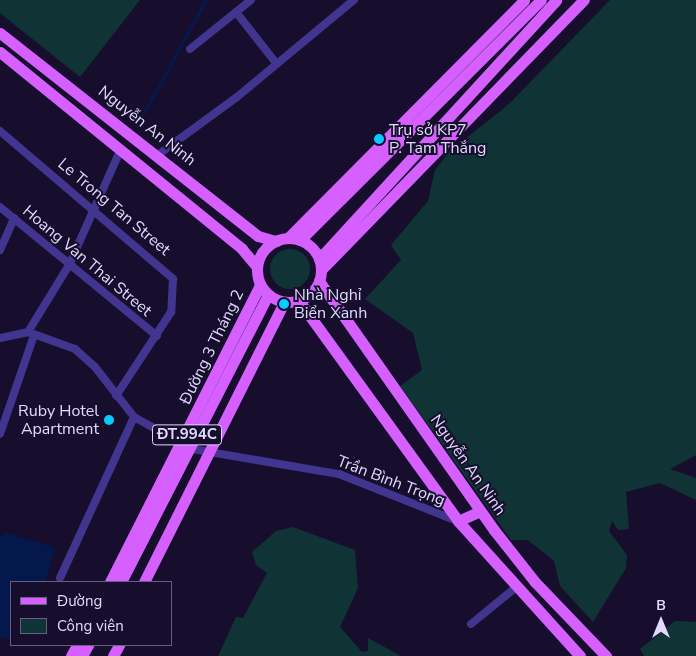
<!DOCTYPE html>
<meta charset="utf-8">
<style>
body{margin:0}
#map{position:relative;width:696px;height:656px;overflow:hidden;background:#160e2c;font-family:"Nunito Sans",sans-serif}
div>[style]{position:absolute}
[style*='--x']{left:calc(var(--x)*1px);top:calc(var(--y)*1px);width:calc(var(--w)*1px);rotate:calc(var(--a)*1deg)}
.green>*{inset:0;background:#103436}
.round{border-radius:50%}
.water>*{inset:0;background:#05184e}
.stream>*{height:2.5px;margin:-1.25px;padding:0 1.25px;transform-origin:1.25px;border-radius:1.25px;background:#05184e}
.street>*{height:8px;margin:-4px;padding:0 4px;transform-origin:4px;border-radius:4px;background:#42358f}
.primary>*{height:11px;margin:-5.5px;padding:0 5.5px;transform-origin:5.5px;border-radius:5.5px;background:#d560ff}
.primary>.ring{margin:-5.5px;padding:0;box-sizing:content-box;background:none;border:11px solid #d560ff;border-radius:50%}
.dots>*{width:14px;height:14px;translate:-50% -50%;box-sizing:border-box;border:2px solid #160e2c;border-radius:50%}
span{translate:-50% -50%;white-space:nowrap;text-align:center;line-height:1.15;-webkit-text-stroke:4px #160e2c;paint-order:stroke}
.shield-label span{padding:1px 4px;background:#160e2c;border:1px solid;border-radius:4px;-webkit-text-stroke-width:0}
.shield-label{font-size:15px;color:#e1d9ff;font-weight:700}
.street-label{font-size:16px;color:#e1d9ff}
.poi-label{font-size:16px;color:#e1d9ff}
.left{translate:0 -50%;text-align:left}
.right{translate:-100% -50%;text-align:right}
.legend{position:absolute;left:10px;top:581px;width:162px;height:65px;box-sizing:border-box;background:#160e2c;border:1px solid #675f80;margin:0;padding:6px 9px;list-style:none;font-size:15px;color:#e1d9ff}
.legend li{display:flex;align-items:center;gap:10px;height:25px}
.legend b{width:25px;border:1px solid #675f80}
.north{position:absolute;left:636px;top:596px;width:50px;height:50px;-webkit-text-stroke:4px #160e2c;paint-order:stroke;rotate:0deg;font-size:14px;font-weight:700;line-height:20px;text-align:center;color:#e1d9ff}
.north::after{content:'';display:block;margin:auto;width:18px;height:22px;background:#e1d9ff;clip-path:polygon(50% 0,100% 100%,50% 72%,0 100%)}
</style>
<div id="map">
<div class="green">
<i style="clip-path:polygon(0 0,140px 0,80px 77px,0 13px)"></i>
<i style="clip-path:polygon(610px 0,696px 0,696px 455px,670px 469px,696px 478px,696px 500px,660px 483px,626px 492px,629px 529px,618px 530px,612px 521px,609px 531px,627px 555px,626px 568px,593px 622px,560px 586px,554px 561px,528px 540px,511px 540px,400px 386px,422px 370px,413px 333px,365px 299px,401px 260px,391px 245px,428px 201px,435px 170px,449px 152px,509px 104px)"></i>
<i class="round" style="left:270px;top:249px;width:40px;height:40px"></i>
<i style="clip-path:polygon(293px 527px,355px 550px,358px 588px,340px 627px,362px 652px,368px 651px,368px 638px,401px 656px,218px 656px,236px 617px,243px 618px,267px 573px,256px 565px,252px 552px,276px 531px)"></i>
<i style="clip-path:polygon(675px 621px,696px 622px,696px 656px,644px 656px,640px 649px)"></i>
</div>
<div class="water">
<i style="clip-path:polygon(7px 533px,55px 548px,45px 582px,11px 582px,11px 640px,0 637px,0 537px)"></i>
</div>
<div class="stream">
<i style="--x:140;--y:120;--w:137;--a:-61.2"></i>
</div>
<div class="street">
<i style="--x:236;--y:12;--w:65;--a:51.9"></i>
<i style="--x:190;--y:49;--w:78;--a:-38.8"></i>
<i style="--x:0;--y:131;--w:228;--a:40.5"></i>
<i style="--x:173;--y:279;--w:33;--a:93"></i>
<i style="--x:171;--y:312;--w:100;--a:123.2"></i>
<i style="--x:159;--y:154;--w:97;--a:-36.2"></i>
<i style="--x:237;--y:97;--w:152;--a:-39.7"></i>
<i style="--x:0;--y:207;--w:203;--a:39.4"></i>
<i style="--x:0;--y:250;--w:35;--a:-66"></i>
<i style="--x:28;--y:332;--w:79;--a:-58.5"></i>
<i style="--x:69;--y:265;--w:127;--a:-65.9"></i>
<i style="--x:0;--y:338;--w:29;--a:-12"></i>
<i style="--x:28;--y:332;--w:50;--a:19.9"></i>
<i style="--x:75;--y:349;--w:27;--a:42"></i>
<i style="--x:95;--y:367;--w:63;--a:52"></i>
<i style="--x:134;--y:417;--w:66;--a:28.9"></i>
<i style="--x:192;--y:449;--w:149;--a:9.7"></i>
<i style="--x:339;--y:474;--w:127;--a:21.7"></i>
<i style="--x:0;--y:434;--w:105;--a:-71"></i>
<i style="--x:60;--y:578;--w:177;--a:-65.3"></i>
<i style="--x:471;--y:624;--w:57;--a:-39.3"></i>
</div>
<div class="primary">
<i style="--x:0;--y:33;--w:328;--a:38.2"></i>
<i style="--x:258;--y:236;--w:19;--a:16"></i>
<i style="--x:0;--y:52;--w:312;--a:39.1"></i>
<i style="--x:242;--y:249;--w:23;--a:50"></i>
<i style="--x:288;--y:238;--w:335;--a:-45.2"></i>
<i class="ring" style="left:257px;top:238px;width:53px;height:53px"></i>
<i style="--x:300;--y:240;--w:340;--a:-44.9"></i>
<i style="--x:319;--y:259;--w:351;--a:-47.5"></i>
<i style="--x:321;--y:270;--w:377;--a:-45.8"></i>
<i style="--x:319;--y:281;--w:304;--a:54.9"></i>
<i style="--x:494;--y:530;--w:66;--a:51.7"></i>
<i style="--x:535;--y:582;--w:103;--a:46.2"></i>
<i style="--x:299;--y:301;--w:271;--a:54.1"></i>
<i style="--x:458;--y:521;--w:182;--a:47.9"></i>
<i style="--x:458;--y:521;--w:24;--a:-24"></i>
<i style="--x:110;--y:582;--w:333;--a:-63.2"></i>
<i style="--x:121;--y:582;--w:322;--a:-62.9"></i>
<i style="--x:144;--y:582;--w:313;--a:-63.4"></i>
<i style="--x:71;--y:656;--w:13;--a:-61"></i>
<i style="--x:82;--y:656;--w:13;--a:-61"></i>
<i style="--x:113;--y:656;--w:13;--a:-61"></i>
</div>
<div class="dots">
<i style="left:379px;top:139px;background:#05cbff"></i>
<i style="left:284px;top:304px;background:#05cbff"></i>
<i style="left:109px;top:420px;background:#05cbff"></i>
</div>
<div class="shield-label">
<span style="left:187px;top:435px">ĐT.994C</span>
</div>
<div class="street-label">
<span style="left:147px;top:126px;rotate:38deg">Nguyễn An Ninh</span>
<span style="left:114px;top:207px;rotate:40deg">Le Trong Tan Street</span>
<span style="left:87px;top:261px;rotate:40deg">Hoang Van Thai Street</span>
<span style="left:212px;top:347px;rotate:-64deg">Đường 3 Tháng 2</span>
<span style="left:468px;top:465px;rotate:55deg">Nguyễn An Ninh</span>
<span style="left:391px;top:481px;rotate:21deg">Trần Bình Trọng</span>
</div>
<div class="poi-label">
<span class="left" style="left:389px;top:139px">Trụ sở KP7<br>P. Tam Thắng</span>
<span class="left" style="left:294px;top:304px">Nhà Nghỉ<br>Biển Xanh</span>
<span class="right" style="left:99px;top:420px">Ruby Hotel<br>Apartment</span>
</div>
<ul class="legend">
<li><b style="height:6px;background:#d560ff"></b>Đường</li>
<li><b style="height:14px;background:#103436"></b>Công viên</li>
</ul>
<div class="north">B</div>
</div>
